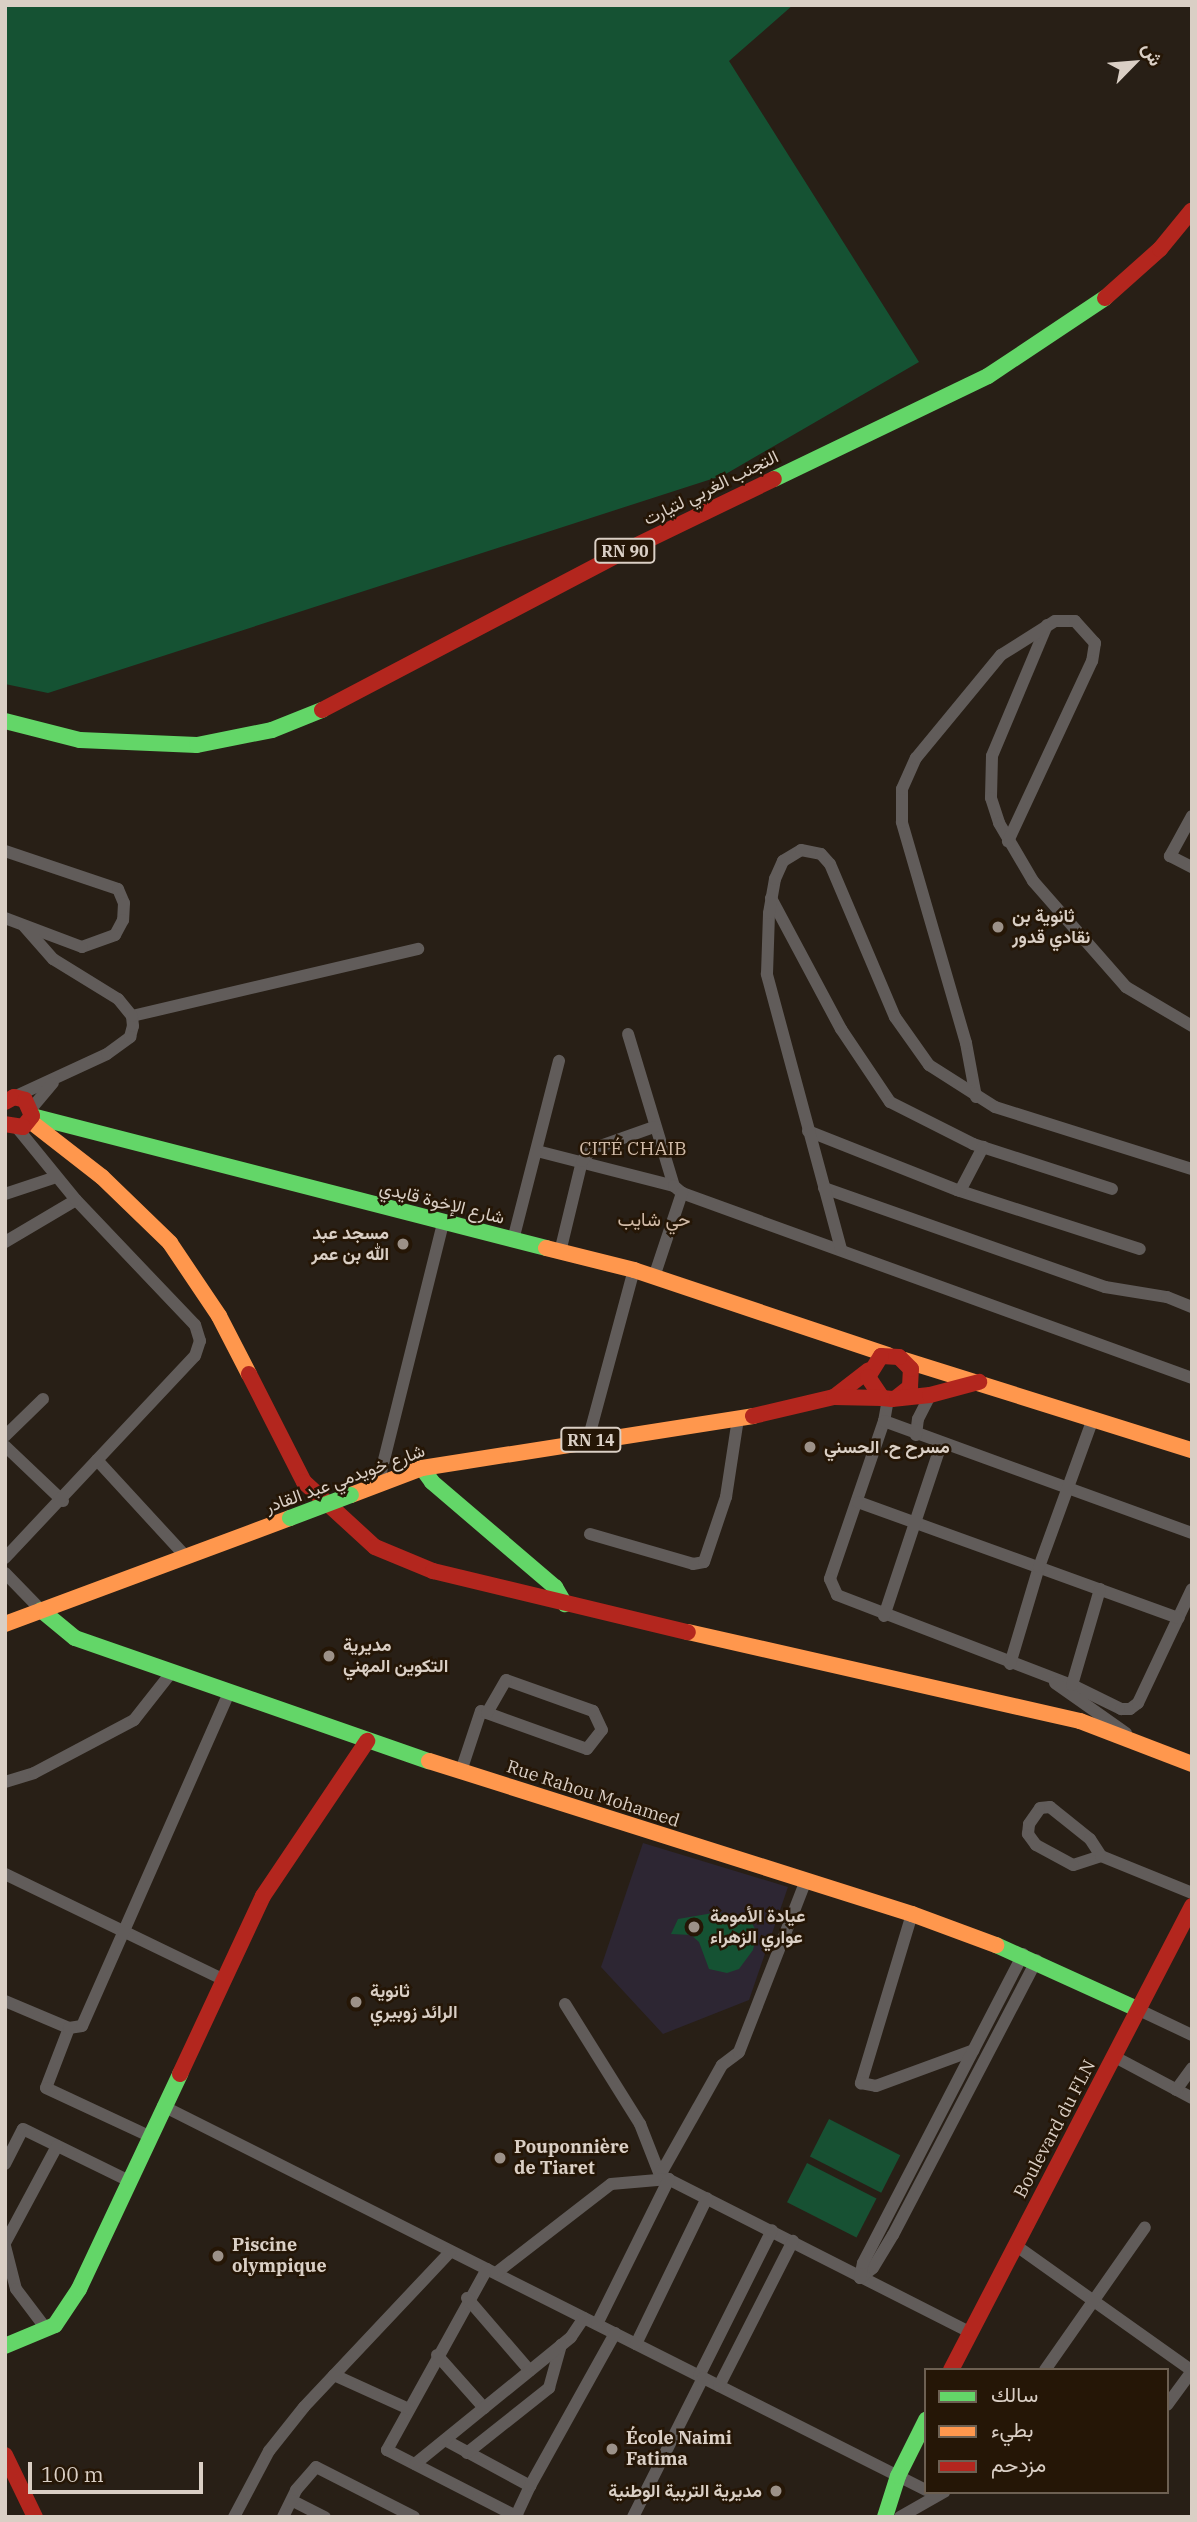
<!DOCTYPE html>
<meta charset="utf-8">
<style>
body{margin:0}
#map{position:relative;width:1197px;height:2522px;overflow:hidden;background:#281f16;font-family:"IBM Plex Serif",Vazirmatn,serif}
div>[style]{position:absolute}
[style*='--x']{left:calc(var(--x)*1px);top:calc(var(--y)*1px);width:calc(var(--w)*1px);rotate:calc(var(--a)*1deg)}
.medical>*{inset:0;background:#2d2633}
.green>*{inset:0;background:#175133;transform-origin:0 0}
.forest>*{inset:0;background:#155233}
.street>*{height:12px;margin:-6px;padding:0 6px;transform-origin:6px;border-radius:6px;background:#615c5a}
.fast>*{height:16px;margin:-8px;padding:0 8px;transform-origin:8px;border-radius:8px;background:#63d668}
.slow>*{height:16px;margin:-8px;padding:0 8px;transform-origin:8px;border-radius:8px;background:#ff974d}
.jam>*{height:16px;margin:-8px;padding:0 8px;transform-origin:8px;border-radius:8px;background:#b3261e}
.fast-bridge>*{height:16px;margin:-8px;padding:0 8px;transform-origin:8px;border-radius:8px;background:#63d668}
.dots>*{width:19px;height:19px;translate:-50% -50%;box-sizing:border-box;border:4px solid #251606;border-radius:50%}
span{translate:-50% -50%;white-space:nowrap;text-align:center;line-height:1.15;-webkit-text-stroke:5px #251606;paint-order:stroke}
.shield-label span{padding:2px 5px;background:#251606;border:2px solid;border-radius:5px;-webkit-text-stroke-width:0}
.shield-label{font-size:16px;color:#dacfc5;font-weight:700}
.street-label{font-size:18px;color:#dacfc5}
.poi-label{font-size:18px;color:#dacfc5;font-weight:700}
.left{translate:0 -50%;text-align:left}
.right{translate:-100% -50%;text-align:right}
.neighbourhood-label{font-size:19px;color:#d0baa7}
.frame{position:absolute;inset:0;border:7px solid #dacfc5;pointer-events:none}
.legend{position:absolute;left:924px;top:2368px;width:245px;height:126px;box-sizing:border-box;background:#251606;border:2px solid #6d6052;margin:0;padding:9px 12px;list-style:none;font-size:21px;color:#dacfc5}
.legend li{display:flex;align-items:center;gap:14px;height:35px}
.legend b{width:35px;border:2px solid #6d6052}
.north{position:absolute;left:1099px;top:28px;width:70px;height:70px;-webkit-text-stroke:5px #251606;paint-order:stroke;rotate:65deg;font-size:19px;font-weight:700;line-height:28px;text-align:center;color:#dacfc5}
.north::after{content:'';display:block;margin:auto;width:24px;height:32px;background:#dacfc5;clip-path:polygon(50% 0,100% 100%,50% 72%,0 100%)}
.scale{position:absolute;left:28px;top:2462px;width:175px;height:32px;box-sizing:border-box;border:4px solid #dacfc5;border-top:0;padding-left:9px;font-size:21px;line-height:24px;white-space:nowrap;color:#dacfc5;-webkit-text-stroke:5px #251606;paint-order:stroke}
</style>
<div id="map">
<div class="medical">
<i style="clip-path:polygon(643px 1843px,788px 1887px,749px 2000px,663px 2034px,601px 1967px)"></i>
</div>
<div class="green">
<i style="left:829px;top:2119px;width:80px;height:42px;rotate:27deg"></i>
<i style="left:807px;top:2163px;width:78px;height:44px;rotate:27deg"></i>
</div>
<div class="forest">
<i style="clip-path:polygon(5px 5px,793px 5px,729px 61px,919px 362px,724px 475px,48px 693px,5px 684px)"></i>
<i style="clip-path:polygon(713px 1913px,724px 1914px,728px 1921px,752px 1923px,757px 1933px,753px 1950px,739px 1969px,727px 1973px,709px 1969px,699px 1942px,691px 1935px,671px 1934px,678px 1919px)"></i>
</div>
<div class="street">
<i style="--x:1047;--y:625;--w:142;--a:112.8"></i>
<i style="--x:992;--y:756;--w:42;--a:91.4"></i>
<i style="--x:991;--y:798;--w:26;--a:72"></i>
<i style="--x:999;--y:823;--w:67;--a:59.6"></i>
<i style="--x:1033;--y:881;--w:141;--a:48.7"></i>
<i style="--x:1126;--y:987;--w:77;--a:30.6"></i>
<i style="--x:1192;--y:816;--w:46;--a:118.8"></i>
<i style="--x:1170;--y:856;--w:25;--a:27"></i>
<i style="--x:5;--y:851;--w:119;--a:18.6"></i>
<i style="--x:118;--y:889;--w:15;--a:67"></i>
<i style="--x:124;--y:903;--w:17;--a:93"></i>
<i style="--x:123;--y:920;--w:17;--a:118"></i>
<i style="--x:115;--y:935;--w:35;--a:160"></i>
<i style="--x:82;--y:947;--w:82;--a:-159.4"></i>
<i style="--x:771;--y:898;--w:149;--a:61.9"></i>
<i style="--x:841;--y:1029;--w:88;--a:56.1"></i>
<i style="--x:890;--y:1102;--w:93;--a:26.8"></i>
<i style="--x:973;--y:1144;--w:146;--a:17.9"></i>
<i style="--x:132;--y:1016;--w:294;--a:-13.2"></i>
<i style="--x:628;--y:1034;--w:159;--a:73.2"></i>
<i style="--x:14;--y:1097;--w:102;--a:-24.8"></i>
<i style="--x:107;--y:1054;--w:29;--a:-36"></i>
<i style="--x:130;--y:1037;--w:11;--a:-75"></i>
<i style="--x:133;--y:1026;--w:10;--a:-96"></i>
<i style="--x:132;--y:1016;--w:22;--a:-129"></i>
<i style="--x:118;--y:999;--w:76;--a:-148.4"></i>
<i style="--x:53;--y:959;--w:44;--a:-131.3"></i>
<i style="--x:976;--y:1097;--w:55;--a:-100.5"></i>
<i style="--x:966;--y:1043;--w:230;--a:-106.2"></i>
<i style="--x:902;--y:822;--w:33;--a:-90"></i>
<i style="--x:902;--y:789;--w:34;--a:-66"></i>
<i style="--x:916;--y:758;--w:134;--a:-50.5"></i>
<i style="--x:1001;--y:655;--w:64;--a:-32.2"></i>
<i style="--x:1055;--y:621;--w:20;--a:0"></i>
<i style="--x:1075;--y:621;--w:30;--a:48"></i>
<i style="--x:1095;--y:643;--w:18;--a:99"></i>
<i style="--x:1092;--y:661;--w:199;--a:115"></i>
<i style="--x:31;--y:1109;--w:34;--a:-50"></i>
<i style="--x:808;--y:1131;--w:160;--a:21.6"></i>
<i style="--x:957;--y:1190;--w:192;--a:17.9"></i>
<i style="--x:537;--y:1151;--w:141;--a:14.3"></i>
<i style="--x:674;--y:1186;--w:11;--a:41"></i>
<i style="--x:682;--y:1193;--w:543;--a:19.94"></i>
<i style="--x:824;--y:1188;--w:298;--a:19.4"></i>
<i style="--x:1105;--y:1287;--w:63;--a:9.2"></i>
<i style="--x:1167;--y:1297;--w:27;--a:22"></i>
<i style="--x:960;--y:1191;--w:50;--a:-62.4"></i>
<i style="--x:5;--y:1194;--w:54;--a:-18.4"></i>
<i style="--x:513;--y:1240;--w:185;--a:-75.6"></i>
<i style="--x:5;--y:1242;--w:82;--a:-30.6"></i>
<i style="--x:841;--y:1249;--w:285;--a:-105.1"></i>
<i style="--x:767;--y:974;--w:61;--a:-88.1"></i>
<i style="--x:769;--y:913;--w:35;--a:-80"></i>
<i style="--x:775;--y:879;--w:20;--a:-66"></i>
<i style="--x:783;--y:861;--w:21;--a:-31"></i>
<i style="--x:801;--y:850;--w:20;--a:11"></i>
<i style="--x:821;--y:854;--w:13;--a:48"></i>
<i style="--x:830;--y:864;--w:166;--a:67"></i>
<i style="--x:895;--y:1017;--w:59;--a:54.7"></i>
<i style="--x:929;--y:1065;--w:78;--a:32.5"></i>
<i style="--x:995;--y:1107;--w:207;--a:17.5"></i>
<i style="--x:560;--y:1252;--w:94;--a:-76.4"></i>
<i style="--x:582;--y:1161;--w:16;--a:-50"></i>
<i style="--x:592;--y:1149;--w:66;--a:-19.5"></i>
<i style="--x:654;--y:1277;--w:89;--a:-71.6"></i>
<i style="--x:888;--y:1399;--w:22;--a:100"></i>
<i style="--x:884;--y:1421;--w:167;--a:108.9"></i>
<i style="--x:830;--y:1579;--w:17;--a:66"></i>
<i style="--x:837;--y:1595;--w:252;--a:21"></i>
<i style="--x:1072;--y:1685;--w:55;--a:26.1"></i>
<i style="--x:1121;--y:1709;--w:9;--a:0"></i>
<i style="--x:1130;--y:1709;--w:10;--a:-37"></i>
<i style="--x:1138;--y:1703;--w:126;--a:-64.7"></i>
<i style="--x:884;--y:1421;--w:328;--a:20"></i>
<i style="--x:916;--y:1435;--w:16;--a:-83"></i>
<i style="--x:918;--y:1419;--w:27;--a:-63"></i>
<i style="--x:5;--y:1436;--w:53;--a:-44.2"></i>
<i style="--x:588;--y:1440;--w:176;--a:-74.9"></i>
<i style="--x:5;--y:1446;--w:80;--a:43.5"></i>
<i style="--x:97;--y:1460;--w:133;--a:47.4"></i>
<i style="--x:378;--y:1484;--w:268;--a:-76"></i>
<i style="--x:858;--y:1502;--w:341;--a:19.9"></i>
<i style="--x:590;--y:1534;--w:107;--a:16.2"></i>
<i style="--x:693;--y:1564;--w:11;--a:-10"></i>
<i style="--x:704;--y:1562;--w:69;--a:-71.3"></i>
<i style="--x:726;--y:1497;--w:79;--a:-81.3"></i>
<i style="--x:5;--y:1558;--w:277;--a:-46.8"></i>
<i style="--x:195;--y:1356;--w:16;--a:-72"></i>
<i style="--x:200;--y:1341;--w:17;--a:-107"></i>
<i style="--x:195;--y:1325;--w:173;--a:-133.6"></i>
<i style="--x:76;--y:1200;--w:92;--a:-129.2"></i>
<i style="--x:5;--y:1573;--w:52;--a:45.8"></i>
<i style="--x:884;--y:1616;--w:180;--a:-71.6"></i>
<i style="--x:1010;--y:1664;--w:101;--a:-73.4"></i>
<i style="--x:1039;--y:1567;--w:155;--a:-70"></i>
<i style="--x:1055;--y:1683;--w:87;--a:35.2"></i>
<i style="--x:1072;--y:1685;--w:100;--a:-73.7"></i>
<i style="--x:461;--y:1771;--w:63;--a:-71.6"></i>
<i style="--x:481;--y:1711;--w:6;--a:18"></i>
<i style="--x:487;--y:1713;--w:106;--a:19.8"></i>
<i style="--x:587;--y:1749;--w:24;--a:-52"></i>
<i style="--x:602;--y:1730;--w:21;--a:-115"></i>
<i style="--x:593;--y:1711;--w:92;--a:-160.4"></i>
<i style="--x:506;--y:1680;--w:38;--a:120"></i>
<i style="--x:5;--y:1782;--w:30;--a:-17"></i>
<i style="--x:34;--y:1773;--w:113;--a:-27.9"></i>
<i style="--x:134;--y:1720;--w:60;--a:-51.8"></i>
<i style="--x:1101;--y:1856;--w:29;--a:162"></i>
<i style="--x:1073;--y:1865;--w:42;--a:-151.6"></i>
<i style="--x:1036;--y:1845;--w:14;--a:-126"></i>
<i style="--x:1028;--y:1834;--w:10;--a:-84"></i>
<i style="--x:1029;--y:1824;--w:19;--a:-55"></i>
<i style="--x:1040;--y:1808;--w:10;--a:-6"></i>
<i style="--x:1050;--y:1807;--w:51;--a:38.7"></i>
<i style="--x:1090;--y:1839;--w:20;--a:57"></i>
<i style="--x:1101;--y:1856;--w:98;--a:22.1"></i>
<i style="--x:5;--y:1874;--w:241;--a:25.8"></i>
<i style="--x:912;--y:1914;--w:177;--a:106.8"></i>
<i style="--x:861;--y:2083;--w:15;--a:11"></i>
<i style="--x:876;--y:2086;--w:104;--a:-20.2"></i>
<i style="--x:5;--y:2001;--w:69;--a:22.9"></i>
<i style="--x:69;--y:2028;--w:64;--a:111"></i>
<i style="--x:46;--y:2088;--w:114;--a:25"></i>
<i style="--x:565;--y:2004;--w:142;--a:58"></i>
<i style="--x:640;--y:2124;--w:55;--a:68.6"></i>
<i style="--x:660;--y:2175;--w:347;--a:26.9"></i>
<i style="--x:1137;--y:2009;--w:61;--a:25.3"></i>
<i style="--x:69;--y:2028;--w:13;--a:-9"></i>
<i style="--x:82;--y:2026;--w:364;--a:-66.2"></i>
<i style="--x:1115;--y:2057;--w:87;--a:28"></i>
<i style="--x:1176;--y:2090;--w:27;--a:-54"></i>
<i style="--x:163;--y:2106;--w:854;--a:26.72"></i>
<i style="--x:5;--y:2164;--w:39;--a:-63"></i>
<i style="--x:23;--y:2129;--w:118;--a:26.1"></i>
<i style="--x:660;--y:2175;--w:126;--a:-60.6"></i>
<i style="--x:722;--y:2065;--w:21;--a:-37"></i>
<i style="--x:739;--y:2052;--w:181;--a:-68.7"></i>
<i style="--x:5;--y:2243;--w:110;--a:-61.8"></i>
<i style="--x:1015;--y:2245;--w:217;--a:35.4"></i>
<i style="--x:1192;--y:2371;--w:42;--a:126.3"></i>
<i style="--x:5;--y:2246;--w:44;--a:75.7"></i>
<i style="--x:16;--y:2289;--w:51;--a:52.9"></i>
<i style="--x:487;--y:2269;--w:207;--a:118.9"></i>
<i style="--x:387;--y:2450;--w:147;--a:27.1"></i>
<i style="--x:496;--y:2273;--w:145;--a:-37.7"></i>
<i style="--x:611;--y:2184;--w:58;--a:-4.9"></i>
<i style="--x:860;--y:2278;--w:16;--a:-38"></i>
<i style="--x:873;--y:2268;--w:39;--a:-59"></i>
<i style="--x:893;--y:2235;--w:310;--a:-62.4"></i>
<i style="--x:860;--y:2278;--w:15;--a:-79"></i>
<i style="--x:863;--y:2263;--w:348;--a:-62.6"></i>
<i style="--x:467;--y:2298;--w:96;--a:49.2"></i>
<i style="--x:597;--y:2324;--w:162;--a:-63.6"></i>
<i style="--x:636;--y:2344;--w:162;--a:-64.1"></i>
<i style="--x:437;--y:2355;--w:71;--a:48.4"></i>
<i style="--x:1045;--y:2370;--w:174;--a:-55"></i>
<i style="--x:334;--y:2375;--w:82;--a:24.4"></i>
<i style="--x:699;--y:2376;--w:163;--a:-63.4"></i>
<i style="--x:719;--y:2386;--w:163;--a:-63"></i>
<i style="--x:445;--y:2440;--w:97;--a:28.4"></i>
<i style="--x:530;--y:2486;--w:33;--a:115"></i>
<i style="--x:467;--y:2453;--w:105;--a:-38.4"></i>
<i style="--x:549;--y:2388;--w:45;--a:-74.4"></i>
<i style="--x:415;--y:2464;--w:201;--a:-39.1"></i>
<i style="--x:571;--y:2337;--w:23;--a:-56"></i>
<i style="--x:530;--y:2486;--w:175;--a:-60.9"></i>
<i style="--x:293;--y:2501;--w:36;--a:27"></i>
<i style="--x:234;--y:2517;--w:75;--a:-62.1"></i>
<i style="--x:269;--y:2451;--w:56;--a:-51.5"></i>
<i style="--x:304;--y:2407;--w:214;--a:-46.7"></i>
<i style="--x:283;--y:2517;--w:30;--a:-64"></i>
<i style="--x:296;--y:2490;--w:30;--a:-49"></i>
<i style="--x:316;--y:2467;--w:110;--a:27"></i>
<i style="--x:633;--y:2517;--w:156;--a:-63.3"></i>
<i style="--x:900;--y:2517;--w:51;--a:-29.6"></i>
</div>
<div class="fast">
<i style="--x:774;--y:479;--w:237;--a:-25.7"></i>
<i style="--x:988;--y:376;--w:141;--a:-33.7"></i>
<i style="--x:5;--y:721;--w:77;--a:14.2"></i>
<i style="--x:80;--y:740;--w:117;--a:2.4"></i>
<i style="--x:197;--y:745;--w:76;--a:-11.3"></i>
<i style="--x:272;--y:730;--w:54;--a:-21.8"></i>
<i style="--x:32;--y:1116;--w:531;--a:14.4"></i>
<i style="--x:422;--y:1468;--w:17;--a:54"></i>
<i style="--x:432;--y:1482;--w:162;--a:40.5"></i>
<i style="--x:555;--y:1587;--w:20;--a:60"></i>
<i style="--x:41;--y:1610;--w:44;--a:39.5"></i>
<i style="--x:75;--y:1638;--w:375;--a:19.2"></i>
<i style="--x:996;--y:1945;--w:155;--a:24.4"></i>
<i style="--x:5;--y:2346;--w:54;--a:-22.8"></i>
<i style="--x:55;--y:2325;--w:43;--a:-56.3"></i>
<i style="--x:79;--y:2289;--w:238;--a:-64.8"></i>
<i style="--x:885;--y:2517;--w:43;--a:-72.4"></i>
<i style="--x:898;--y:2476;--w:63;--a:-63.4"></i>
</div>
<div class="slow">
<i style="--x:30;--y:1121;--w:91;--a:37.9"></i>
<i style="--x:102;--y:1177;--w:95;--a:44.1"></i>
<i style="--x:170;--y:1243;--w:88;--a:56.1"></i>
<i style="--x:219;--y:1316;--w:65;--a:62.7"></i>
<i style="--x:546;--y:1248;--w:91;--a:14"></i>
<i style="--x:634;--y:1270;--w:268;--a:18.5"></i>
<i style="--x:904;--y:1360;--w:302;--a:17.4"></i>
<i style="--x:351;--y:1495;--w:76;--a:-20.8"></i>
<i style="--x:422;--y:1468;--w:335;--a:-8.9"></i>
<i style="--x:5;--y:1624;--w:304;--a:-20.4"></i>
<i style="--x:688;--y:1632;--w:402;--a:12.8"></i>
<i style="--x:1080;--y:1721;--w:120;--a:21"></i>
<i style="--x:429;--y:1761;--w:507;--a:17.58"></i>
<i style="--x:912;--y:1914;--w:90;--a:20.3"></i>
</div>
<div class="jam">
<i style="--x:1105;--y:298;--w:74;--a:-41.7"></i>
<i style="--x:1160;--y:249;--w:50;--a:-50.6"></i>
<i style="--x:322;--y:710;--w:344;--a:-27.7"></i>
<i style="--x:627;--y:550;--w:163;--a:-25.8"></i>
<i style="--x:5;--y:1102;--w:10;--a:-29"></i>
<i style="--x:14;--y:1097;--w:11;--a:15"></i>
<i style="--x:25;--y:1100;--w:17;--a:66"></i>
<i style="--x:32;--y:1116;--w:14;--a:129"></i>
<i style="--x:23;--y:1127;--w:18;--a:-171"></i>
<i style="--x:249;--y:1374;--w:121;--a:63"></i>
<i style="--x:304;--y:1482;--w:96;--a:42.5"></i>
<i style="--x:375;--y:1547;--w:63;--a:22.5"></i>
<i style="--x:433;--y:1571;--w:262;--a:13.5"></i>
<i style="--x:834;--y:1397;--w:44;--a:-37.6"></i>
<i style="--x:896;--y:1398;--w:18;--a:-38"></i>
<i style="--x:910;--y:1387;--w:18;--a:-87"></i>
<i style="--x:911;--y:1369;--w:17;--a:-135"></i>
<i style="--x:899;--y:1357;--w:18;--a:-177"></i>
<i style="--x:881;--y:1356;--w:25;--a:122"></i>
<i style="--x:868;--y:1377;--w:25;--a:56"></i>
<i style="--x:882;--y:1398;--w:10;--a:6"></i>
<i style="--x:892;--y:1399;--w:38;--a:-6"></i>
<i style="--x:930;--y:1395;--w:51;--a:-14.9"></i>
<i style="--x:753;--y:1416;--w:83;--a:-13.2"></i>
<i style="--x:834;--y:1397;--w:48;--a:1.2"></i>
<i style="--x:180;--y:2074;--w:196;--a:-65"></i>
<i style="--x:263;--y:1896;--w:187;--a:-56.1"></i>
<i style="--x:951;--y:2370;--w:523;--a:-62.55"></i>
<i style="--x:5;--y:2455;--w:69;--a:64.2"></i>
</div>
<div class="fast-bridge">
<i style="--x:290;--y:1518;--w:65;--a:-20.7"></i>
</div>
<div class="dots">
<i style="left:998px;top:927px;background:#9c9188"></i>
<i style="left:403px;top:1244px;background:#9c9188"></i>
<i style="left:810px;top:1447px;background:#9c9188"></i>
<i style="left:329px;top:1656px;background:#9c9188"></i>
<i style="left:694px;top:1927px;background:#9c9188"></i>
<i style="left:356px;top:2002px;background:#9c9188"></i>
<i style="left:500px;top:2158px;background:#9c9188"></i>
<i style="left:218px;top:2256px;background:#9c9188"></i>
<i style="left:612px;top:2449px;background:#9c9188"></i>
<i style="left:776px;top:2491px;background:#9c9188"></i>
</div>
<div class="shield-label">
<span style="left:625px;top:551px">RN 90</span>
<span style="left:591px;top:1440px">RN 14</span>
</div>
<div class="street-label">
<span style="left:711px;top:488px;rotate:-26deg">التجنب الغربي لتيارت</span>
<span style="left:442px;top:1203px;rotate:14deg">شارع الإخوة قايدي</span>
<span style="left:345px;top:1479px;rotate:-20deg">شارع خويدمي عبد القادر</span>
<span style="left:593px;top:1794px;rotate:18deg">Rue Rahou Mohamed</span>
<span style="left:1055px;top:2129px;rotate:-62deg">Boulevard du FLN</span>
</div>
<div class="poi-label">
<span class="left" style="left:1012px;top:927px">ثانوية بن<br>نقادي قدور</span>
<span class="right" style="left:389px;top:1244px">مسجد عبد<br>الله بن عمر</span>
<span class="left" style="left:824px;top:1447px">مسرح ح. الحسني</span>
<span class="left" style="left:343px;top:1656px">مديرية<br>التكوين المهني</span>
<span class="left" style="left:710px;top:1927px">عيادة الأمومة<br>عواري الزهراء</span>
<span class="left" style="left:370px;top:2002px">ثانوية<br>الرائد زوبيري</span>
<span class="left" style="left:514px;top:2158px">Pouponnière<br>de Tiaret</span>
<span class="left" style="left:232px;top:2256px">Piscine<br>olympique</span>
<span class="left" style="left:626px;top:2449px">École Naimi<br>Fatima</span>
<span class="right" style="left:762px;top:2491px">مديرية التربية الوطنية</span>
</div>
<div class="neighbourhood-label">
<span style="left:633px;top:1149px">CITÉ CHAIB</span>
<span style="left:654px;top:1220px">حي شايب</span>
</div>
<div class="frame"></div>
<ul class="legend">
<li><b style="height:9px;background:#63d668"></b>سالك</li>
<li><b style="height:9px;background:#ff974d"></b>بطيء</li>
<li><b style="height:9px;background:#b3261e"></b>مزدحم</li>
</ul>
<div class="north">ش</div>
<div class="scale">100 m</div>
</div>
